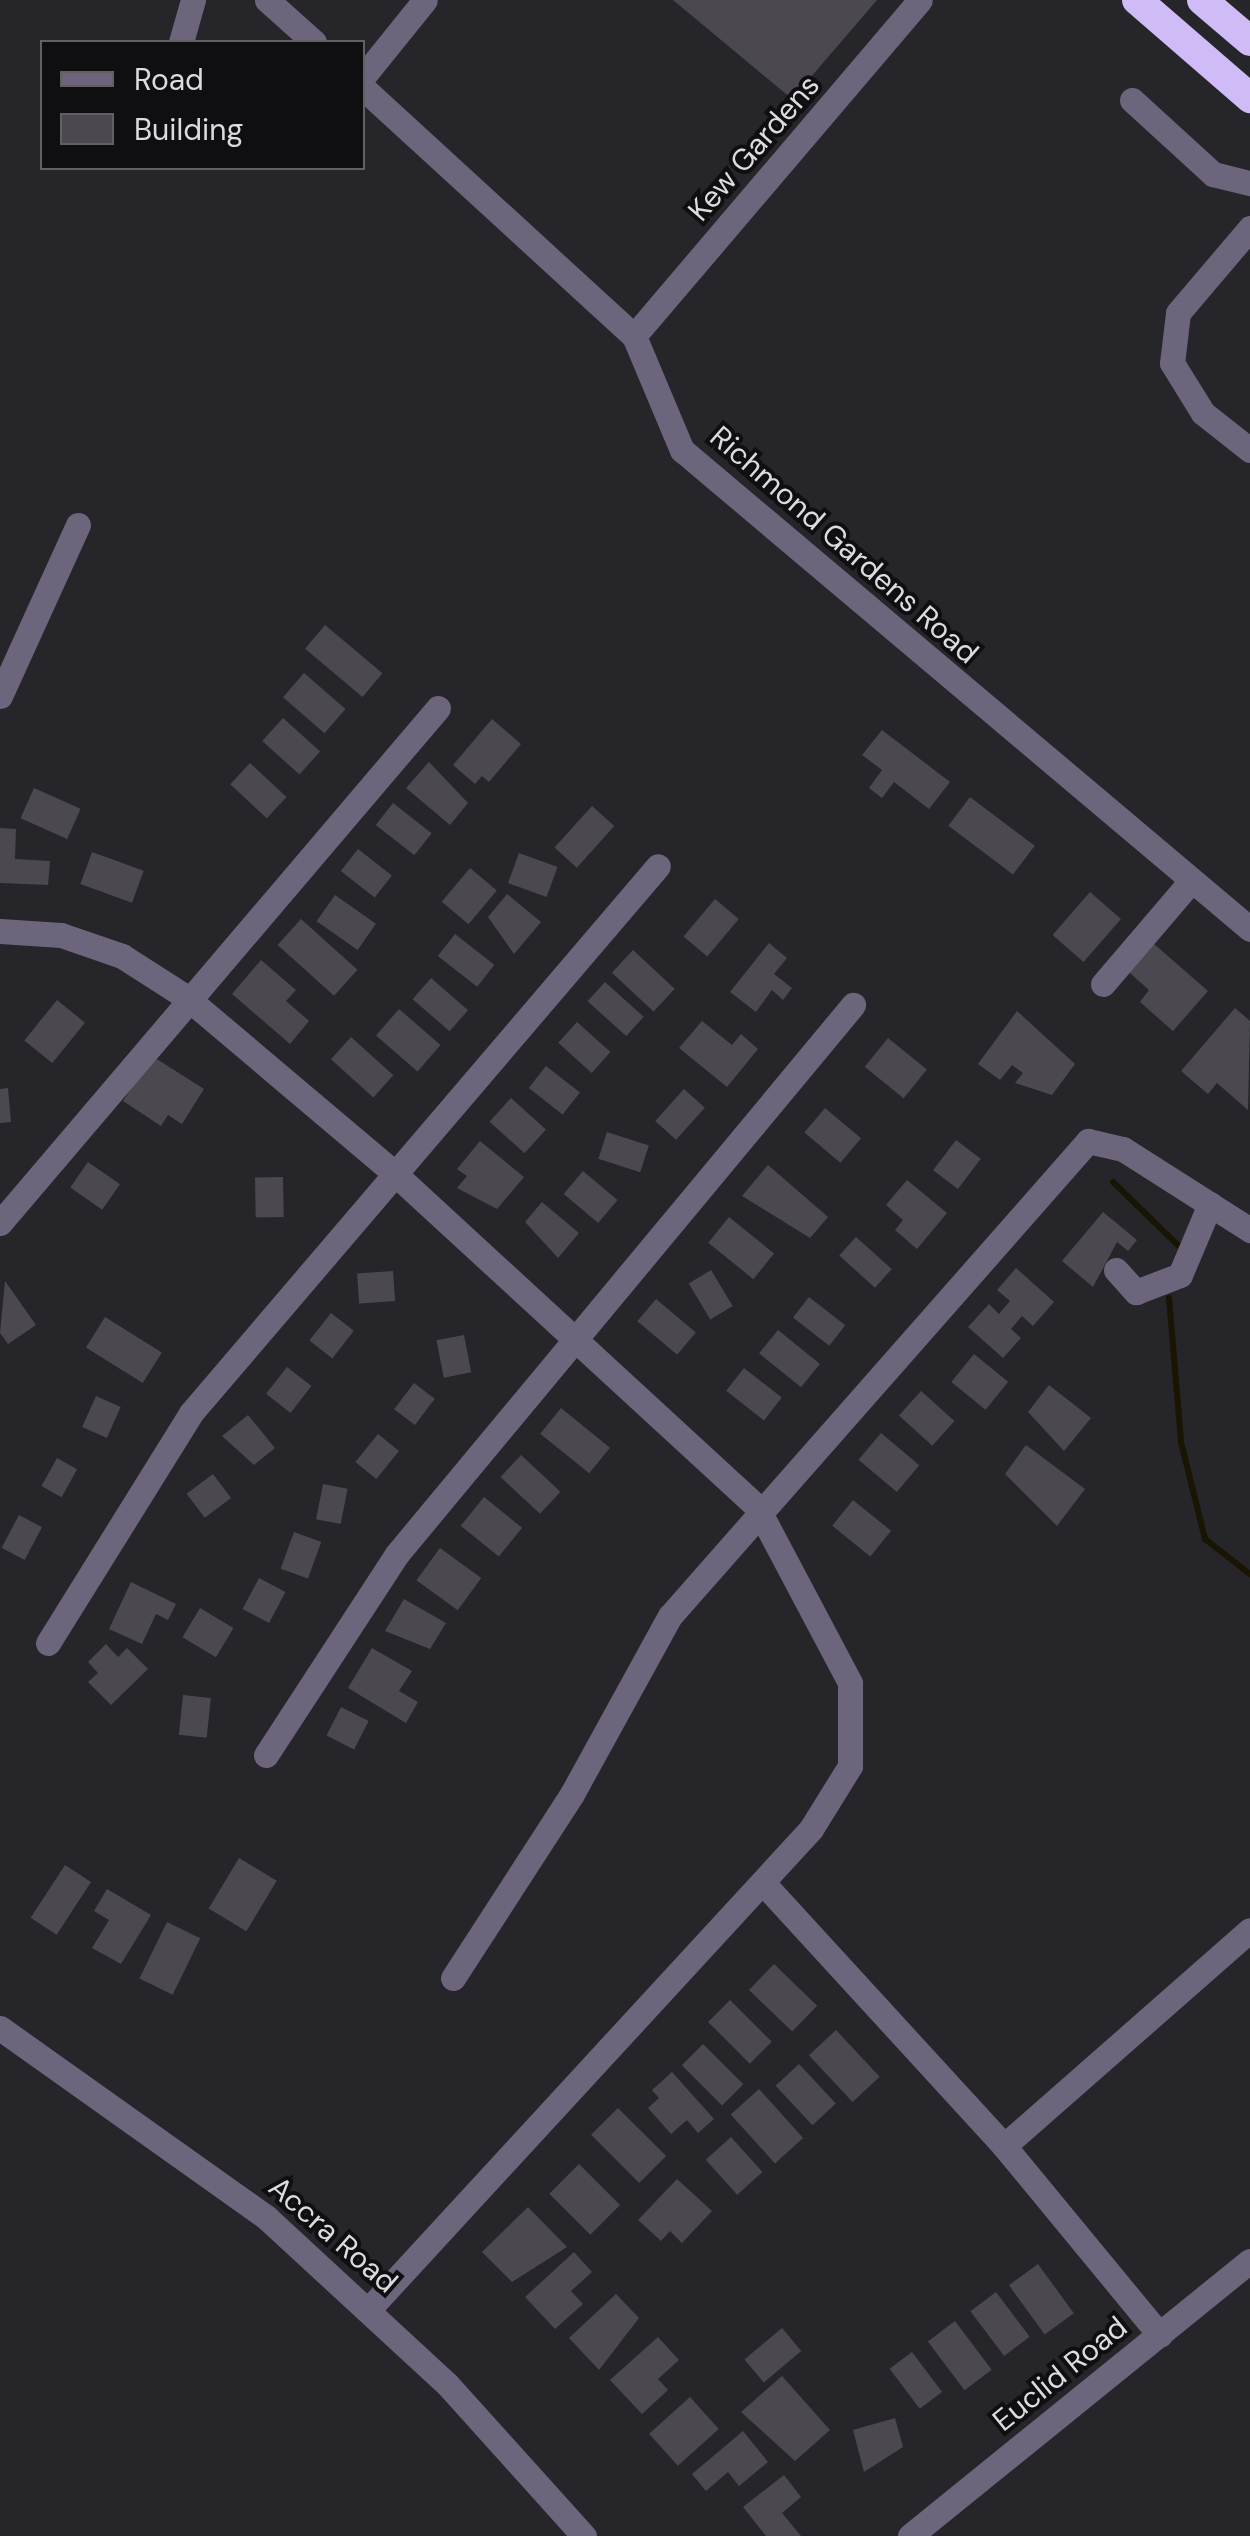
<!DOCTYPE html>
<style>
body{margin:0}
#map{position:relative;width:1250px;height:2536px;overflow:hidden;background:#26252a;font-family:"DM Sans",sans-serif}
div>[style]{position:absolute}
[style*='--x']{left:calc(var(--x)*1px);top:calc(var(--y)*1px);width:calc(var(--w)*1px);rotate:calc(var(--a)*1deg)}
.stream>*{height:6px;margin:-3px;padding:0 3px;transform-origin:3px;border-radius:3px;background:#1a1403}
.building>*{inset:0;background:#4b494f;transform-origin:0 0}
.minor>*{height:25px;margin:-12.5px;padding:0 12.5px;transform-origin:12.5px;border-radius:12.5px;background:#6c657c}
.highway>*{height:30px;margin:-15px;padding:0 15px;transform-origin:15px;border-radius:15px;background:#cfbcf7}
span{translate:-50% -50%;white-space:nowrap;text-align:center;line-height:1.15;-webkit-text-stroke:8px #0f0e11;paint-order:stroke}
.street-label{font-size:30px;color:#dcdbdf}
.legend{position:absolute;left:40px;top:40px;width:325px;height:130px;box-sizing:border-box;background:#0f0e11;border:2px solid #616063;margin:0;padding:12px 18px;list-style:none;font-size:30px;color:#dcdbdf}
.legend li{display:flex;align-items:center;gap:20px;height:50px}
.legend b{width:50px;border:2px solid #616063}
</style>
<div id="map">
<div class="stream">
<i style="--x:1113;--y:1182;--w:96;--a:44.2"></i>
<i style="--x:1169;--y:1298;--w:144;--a:85.2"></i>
<i style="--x:1181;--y:1442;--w:100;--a:76.1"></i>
<i style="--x:1205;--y:1539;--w:57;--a:37.9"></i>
</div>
<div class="building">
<i style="clip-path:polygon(673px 0,877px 0,792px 99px)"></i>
<i style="left:325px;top:625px;width:75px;height:31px;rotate:40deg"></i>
<i style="left:304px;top:673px;width:55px;height:32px;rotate:41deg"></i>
<i style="left:283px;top:718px;width:50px;height:31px;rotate:42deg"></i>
<i style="clip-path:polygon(492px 719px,521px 744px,489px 782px,482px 776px,475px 784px,453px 765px)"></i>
<i style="clip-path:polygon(882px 730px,950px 782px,929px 809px,894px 782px,882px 798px,869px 788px,882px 770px,862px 755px)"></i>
<i style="clip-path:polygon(429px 762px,468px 803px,450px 825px,406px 788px)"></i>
<i style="left:250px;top:763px;width:50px;height:29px;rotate:43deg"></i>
<i style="left:34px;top:788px;width:51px;height:33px;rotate:24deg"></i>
<i style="left:970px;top:797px;width:81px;height:36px;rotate:37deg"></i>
<i style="left:393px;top:803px;width:49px;height:28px;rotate:38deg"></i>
<i style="left:592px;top:806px;width:30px;height:56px;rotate:42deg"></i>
<i style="clip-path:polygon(0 828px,16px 829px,15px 859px,50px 861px,48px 885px,0 883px)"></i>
<i style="left:358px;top:849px;width:43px;height:28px;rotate:38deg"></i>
<i style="left:92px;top:852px;width:55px;height:34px;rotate:20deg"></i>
<i style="left:519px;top:853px;width:41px;height:32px;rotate:20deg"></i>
<i style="left:470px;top:868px;width:35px;height:44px;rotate:40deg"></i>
<i style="left:1090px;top:892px;width:41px;height:57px;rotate:41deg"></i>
<i style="clip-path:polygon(507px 894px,541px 922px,514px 954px,488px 917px)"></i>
<i style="left:335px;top:895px;width:50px;height:32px;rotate:35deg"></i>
<i style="left:715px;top:899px;width:31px;height:49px;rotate:40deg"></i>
<i style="left:301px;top:919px;width:76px;height:35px;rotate:42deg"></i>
<i style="left:455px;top:934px;width:50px;height:28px;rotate:38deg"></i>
<i style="clip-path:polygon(1146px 937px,1208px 991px,1173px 1031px,1140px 1002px,1149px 990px,1121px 965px)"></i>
<i style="clip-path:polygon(769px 943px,787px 958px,774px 974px,792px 988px,783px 1000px,772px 990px,756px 1012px,730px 992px)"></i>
<i style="left:633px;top:950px;width:57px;height:31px;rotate:43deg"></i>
<i style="clip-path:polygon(261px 960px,296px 990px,286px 1001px,309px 1021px,290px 1044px,232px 994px)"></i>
<i style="left:431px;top:978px;width:49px;height:28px;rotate:41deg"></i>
<i style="left:605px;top:982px;width:52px;height:26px;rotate:42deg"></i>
<i style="left:57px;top:1000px;width:36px;height:52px;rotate:39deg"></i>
<i style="clip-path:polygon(1235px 1008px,1250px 1021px,1248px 1110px,1217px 1083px,1208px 1094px,1181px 1071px)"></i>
<i style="left:399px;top:1009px;width:55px;height:35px;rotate:41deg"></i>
<i style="clip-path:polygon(1017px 1011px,1075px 1064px,1052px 1095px,1015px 1083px,1023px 1073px,1012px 1065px,1000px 1080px,978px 1064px)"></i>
<i style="clip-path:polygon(702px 1021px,732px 1045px,741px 1034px,758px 1049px,727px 1087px,679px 1048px)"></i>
<i style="left:577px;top:1022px;width:45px;height:28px;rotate:42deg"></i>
<i style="left:351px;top:1037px;width:57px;height:30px;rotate:42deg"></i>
<i style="left:888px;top:1038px;width:50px;height:37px;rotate:39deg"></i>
<i style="clip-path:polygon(152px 1056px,204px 1089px,182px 1124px,168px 1115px,161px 1126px,123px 1101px)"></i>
<i style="left:546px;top:1066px;width:43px;height:28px;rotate:38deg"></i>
<i style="clip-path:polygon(8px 1088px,11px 1122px,0 1123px,0 1089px)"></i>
<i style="left:684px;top:1089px;width:28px;height:43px;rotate:42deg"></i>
<i style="left:511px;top:1098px;width:47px;height:32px;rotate:42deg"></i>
<i style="left:825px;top:1108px;width:47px;height:32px;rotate:40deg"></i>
<i style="left:607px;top:1132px;width:44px;height:28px;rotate:18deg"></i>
<i style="left:956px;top:1140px;width:31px;height:38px;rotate:37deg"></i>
<i style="clip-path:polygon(480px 1141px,524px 1177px,497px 1209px,457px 1188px,467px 1176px,457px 1169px)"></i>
<i style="left:88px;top:1162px;width:39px;height:31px;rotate:35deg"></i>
<i style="clip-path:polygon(768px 1165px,828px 1217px,810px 1238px,742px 1196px)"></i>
<i style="left:583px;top:1171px;width:45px;height:30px;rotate:40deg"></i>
<i style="left:283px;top:1177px;width:40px;height:28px;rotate:89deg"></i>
<i style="clip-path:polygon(907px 1180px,947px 1213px,917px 1249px,895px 1230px,903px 1220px,886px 1205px)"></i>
<i style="clip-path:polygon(542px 1202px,579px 1233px,558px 1258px,525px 1222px)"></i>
<i style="clip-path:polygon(1103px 1212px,1137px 1240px,1128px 1251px,1117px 1242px,1093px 1287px,1062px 1261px)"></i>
<i style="left:729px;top:1217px;width:58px;height:33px;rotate:39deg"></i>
<i style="left:856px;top:1237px;width:48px;height:25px;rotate:42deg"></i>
<i style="clip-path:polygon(1016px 1268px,1054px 1302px,1033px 1326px,1022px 1316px,1011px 1329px,1021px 1338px,1003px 1358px,968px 1327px,989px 1304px,999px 1314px,1010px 1301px,997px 1290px)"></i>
<i style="left:711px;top:1270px;width:42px;height:26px;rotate:59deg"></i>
<i style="left:393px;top:1271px;width:30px;height:36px;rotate:86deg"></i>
<i style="clip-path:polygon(5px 1281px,36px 1325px,8px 1344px,0 1333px)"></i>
<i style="left:809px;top:1297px;width:46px;height:26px;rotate:38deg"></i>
<i style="left:656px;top:1299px;width:52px;height:29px;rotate:40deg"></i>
<i style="left:331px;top:1313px;width:29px;height:35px;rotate:38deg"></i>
<i style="left:105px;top:1317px;width:67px;height:36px;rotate:32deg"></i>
<i style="left:778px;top:1330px;width:54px;height:30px;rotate:39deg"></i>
<i style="left:464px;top:1335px;width:38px;height:28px;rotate:79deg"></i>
<i style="left:974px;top:1354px;width:44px;height:36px;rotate:39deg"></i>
<i style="left:287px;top:1367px;width:31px;height:34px;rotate:38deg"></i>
<i style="left:744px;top:1368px;width:48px;height:29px;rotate:38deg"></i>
<i style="left:414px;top:1383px;width:26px;height:33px;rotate:37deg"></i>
<i style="clip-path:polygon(1049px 1385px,1091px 1418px,1064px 1451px,1028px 1412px)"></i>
<i style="left:921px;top:1391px;width:45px;height:33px;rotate:42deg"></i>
<i style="left:96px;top:1396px;width:27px;height:34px;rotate:24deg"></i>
<i style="left:561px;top:1408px;width:63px;height:33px;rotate:39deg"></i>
<i style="clip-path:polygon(248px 1415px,275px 1448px,254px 1465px,222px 1436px)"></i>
<i style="left:881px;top:1433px;width:50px;height:35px;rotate:40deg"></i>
<i style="left:378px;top:1434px;width:27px;height:36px;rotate:39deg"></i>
<i style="clip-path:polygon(1026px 1445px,1085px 1489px,1057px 1526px,1005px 1474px)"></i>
<i style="left:521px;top:1455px;width:54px;height:30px;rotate:43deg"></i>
<i style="left:57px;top:1458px;width:23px;height:32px;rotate:29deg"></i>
<i style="left:213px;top:1474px;width:30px;height:33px;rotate:53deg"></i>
<i style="left:323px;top:1484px;width:25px;height:36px;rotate:11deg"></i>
<i style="left:484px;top:1497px;width:49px;height:37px;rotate:39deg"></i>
<i style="left:853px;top:1500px;width:49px;height:33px;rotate:39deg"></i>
<i style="left:19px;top:1515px;width:26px;height:37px;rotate:28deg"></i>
<i style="left:294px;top:1532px;width:29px;height:39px;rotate:20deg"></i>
<i style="left:440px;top:1548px;width:51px;height:40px;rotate:36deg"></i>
<i style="left:259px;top:1578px;width:30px;height:35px;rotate:28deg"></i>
<i style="clip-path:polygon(131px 1582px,176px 1604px,168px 1620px,156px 1614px,142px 1644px,109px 1629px)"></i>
<i style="clip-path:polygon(404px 1599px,446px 1623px,430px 1649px,385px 1631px)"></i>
<i style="left:200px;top:1608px;width:39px;height:34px;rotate:31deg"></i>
<i style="clip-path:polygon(106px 1644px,118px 1657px,127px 1648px,148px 1669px,111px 1705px,88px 1682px,98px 1673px,88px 1662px)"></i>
<i style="clip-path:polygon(372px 1648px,412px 1671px,399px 1691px,418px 1702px,406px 1723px,348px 1688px)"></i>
<i style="left:183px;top:1695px;width:28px;height:40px;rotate:6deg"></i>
<i style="left:341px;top:1707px;width:31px;height:32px;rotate:27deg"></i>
<i style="left:239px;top:1858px;width:44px;height:59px;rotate:31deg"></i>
<i style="left:65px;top:1865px;width:31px;height:63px;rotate:33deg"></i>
<i style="clip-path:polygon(107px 1889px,151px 1915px,121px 1964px,92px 1948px,109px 1920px,94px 1911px)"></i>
<i style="left:167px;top:1922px;width:37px;height:63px;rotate:26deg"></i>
<i style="left:774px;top:1964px;width:60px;height:36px;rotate:44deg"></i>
<i style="left:730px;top:2000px;width:59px;height:31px;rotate:45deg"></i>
<i style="left:836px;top:2030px;width:64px;height:37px;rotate:47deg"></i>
<i style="left:703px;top:2044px;width:57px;height:30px;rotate:45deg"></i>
<i style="left:799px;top:2064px;width:54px;height:32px;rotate:47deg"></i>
<i style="clip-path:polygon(672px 2072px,714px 2119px,698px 2133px,687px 2120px,671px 2134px,648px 2108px,659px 2098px,652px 2090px)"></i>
<i style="left:759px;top:2089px;width:66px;height:38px;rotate:48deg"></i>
<i style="left:618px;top:2108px;width:68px;height:38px;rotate:45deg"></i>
<i style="left:731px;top:2137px;width:47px;height:34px;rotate:48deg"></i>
<i style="left:579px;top:2164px;width:58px;height:42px;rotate:45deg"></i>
<i style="clip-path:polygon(677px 2179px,712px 2211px,682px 2243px,670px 2231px,661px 2241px,638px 2220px)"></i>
<i style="clip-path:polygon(528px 2207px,567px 2247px,512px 2282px,482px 2252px)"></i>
<i style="clip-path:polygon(574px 2252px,592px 2272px,571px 2291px,583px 2304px,555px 2329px,525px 2297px)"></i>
<i style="left:1038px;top:2264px;width:61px;height:36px;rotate:54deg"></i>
<i style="left:996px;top:2292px;width:56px;height:32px;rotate:53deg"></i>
<i style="clip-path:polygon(616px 2294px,639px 2318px,599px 2370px,569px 2338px)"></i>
<i style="left:955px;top:2321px;width:61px;height:34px;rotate:53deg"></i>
<i style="left:782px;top:2328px;width:30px;height:49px;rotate:50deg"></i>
<i style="clip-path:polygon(658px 2337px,679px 2360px,658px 2379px,668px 2390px,642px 2414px,610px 2380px)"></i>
<i style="left:912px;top:2352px;width:50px;height:28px;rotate:53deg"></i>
<i style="clip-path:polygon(782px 2376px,830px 2430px,795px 2461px,741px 2412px)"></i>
<i style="left:690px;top:2397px;width:43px;height:55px;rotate:48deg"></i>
<i style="clip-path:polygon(895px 2418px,903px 2447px,864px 2472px,853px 2430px)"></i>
<i style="clip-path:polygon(743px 2431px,768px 2462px,739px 2486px,728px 2472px,706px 2491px,692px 2474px)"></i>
<i style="clip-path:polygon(784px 2475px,801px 2497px,782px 2513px,801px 2536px,766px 2536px,743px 2507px)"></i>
</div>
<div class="minor">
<i style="--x:267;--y:0;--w:63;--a:41.8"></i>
<i style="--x:181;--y:42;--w:44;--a:-74.1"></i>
<i style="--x:362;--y:78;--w:100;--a:-51.1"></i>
<i style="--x:362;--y:87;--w:369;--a:42.5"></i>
<i style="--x:634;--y:336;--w:124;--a:67.2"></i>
<i style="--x:682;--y:450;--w:743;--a:40.14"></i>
<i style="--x:1132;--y:100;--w:110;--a:42.4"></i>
<i style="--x:1213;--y:174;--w:38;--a:14"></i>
<i style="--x:1250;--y:228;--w:111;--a:130.3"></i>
<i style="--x:1178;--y:313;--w:50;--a:96.8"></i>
<i style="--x:1172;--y:363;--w:59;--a:58.2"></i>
<i style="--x:1203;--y:413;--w:60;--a:38.2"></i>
<i style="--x:634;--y:336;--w:441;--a:-49.6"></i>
<i style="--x:0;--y:696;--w:188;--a:-65.5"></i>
<i style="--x:0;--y:931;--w:61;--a:3.8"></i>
<i style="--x:61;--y:935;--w:65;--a:19"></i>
<i style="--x:122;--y:956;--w:76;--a:32.6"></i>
<i style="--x:186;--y:997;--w:271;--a:40.2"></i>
<i style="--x:393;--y:1172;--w:495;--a:42.6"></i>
<i style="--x:757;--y:1507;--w:199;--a:62.1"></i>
<i style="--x:850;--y:1683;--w:83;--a:90"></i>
<i style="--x:850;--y:1766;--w:74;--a:121.8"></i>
<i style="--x:811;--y:1829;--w:653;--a:132.64"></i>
<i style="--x:1103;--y:984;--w:134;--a:-49.5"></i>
<i style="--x:0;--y:1223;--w:676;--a:-49.62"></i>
<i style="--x:1116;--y:1270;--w:30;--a:48"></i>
<i style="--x:1136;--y:1292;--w:47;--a:-21.1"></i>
<i style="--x:1180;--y:1275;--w:77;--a:-67.1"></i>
<i style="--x:48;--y:1643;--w:271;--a:-58.1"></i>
<i style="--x:191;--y:1413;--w:719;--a:-49.51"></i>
<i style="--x:266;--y:1755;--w:240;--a:-56.9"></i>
<i style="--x:397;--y:1554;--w:714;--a:-50.29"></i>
<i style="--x:765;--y:1885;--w:354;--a:47.5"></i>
<i style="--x:1004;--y:2146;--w:245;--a:50.5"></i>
<i style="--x:453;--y:1978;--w:219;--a:-57.1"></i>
<i style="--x:572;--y:1794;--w:203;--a:-61.2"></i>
<i style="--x:670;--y:1616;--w:633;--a:-48.65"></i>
<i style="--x:1088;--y:1141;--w:36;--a:13"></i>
<i style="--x:1123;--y:1149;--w:151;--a:32.5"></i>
<i style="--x:0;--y:2028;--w:328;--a:35.4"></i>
<i style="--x:267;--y:2218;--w:245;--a:42.7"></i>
<i style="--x:447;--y:2384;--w:205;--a:48"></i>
<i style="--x:1004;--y:2146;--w:327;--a:-41.3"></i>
<i style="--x:910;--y:2536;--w:437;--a:-39"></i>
</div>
<div class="highway">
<i style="--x:1137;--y:0;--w:150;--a:40.9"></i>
<i style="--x:1202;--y:0;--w:63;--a:40.5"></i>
</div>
<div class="street-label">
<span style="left:754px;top:148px;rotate:-49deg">Kew Gardens</span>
<span style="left:844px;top:545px;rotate:41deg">Richmond Gardens Road</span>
<span style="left:333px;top:2235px;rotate:41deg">Accra Road</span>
<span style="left:1060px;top:2374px;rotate:-39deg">Euclid Road</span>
</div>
<ul class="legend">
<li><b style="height:12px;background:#6c657c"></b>Road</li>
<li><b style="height:28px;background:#4b494f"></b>Building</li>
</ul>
</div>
